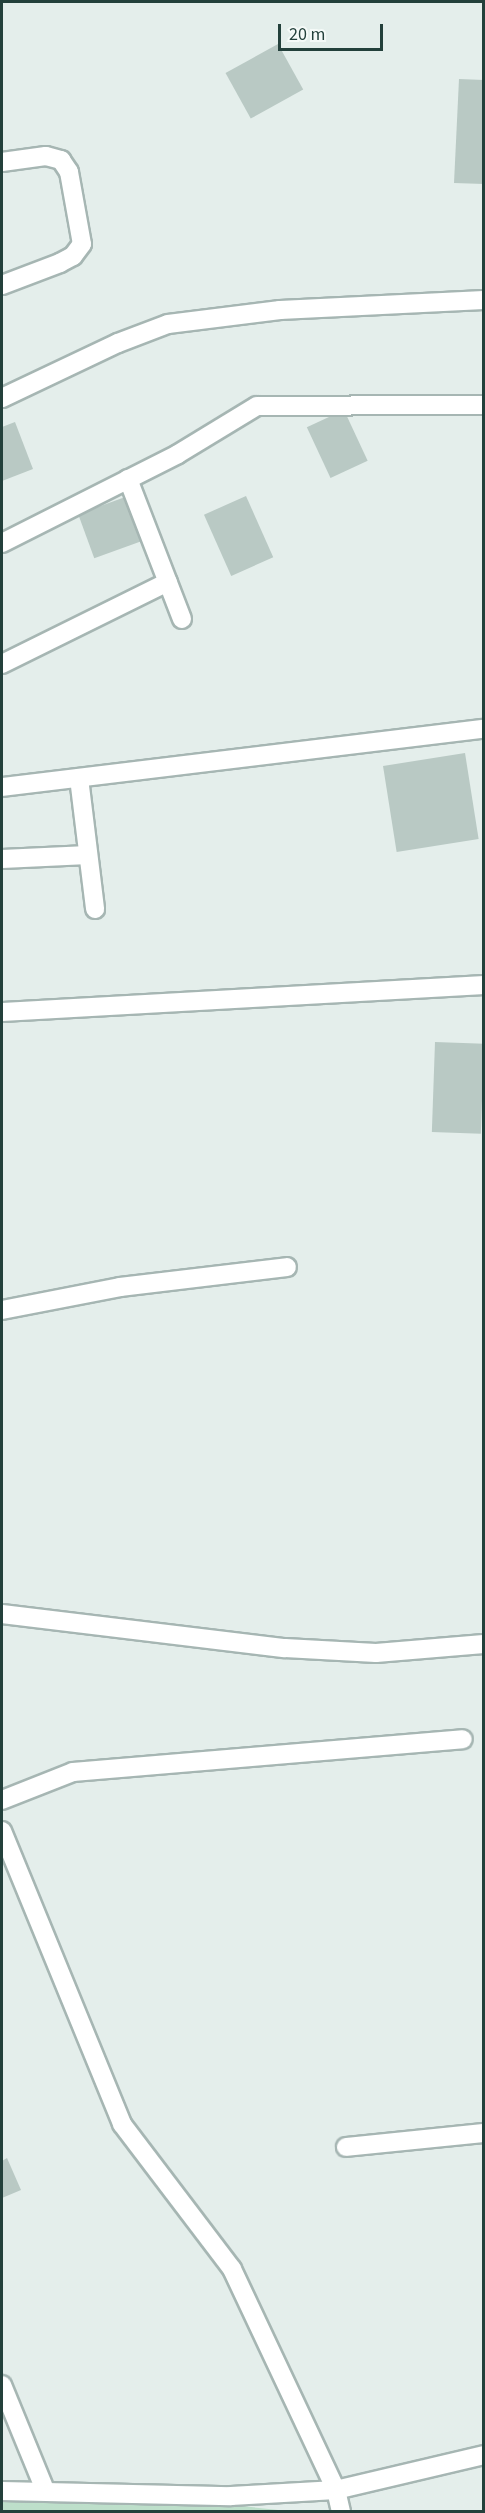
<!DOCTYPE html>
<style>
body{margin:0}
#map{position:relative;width:485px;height:2513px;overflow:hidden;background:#e4eeeb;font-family:"Source Sans 3",sans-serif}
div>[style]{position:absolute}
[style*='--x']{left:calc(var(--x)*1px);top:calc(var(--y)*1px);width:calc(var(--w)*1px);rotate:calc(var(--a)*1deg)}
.green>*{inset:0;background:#bddfca}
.building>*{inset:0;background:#b9c9c4;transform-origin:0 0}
.roads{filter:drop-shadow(2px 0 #a6b6b3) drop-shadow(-2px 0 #a6b6b3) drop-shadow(0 2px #a6b6b3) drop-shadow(0 -2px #a6b6b3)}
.street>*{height:18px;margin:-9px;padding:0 9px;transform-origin:9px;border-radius:9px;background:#fff}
.secondary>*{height:18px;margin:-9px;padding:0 9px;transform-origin:9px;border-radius:9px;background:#fff}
span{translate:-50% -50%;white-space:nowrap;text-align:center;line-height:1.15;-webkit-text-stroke:6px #f5faf8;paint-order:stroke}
.frame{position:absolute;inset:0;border:3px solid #23403b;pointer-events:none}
.scale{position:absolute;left:278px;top:24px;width:105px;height:27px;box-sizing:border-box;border:3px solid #23403b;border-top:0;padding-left:8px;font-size:18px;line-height:21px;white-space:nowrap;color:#23403b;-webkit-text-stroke:4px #f5faf8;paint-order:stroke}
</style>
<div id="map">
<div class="green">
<i style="clip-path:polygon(44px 2485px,288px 2511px,2px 2512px,2px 2487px)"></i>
</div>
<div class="building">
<i style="left:278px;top:44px;width:52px;height:60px;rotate:61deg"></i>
<i style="clip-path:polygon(459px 79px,484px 80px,484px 184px,454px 183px)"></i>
<i style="left:344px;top:410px;width:56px;height:41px;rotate:65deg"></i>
<i style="clip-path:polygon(15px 422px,33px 469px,2px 481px,2px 427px)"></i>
<i style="left:128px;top:496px;width:47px;height:53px;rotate:70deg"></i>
<i style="left:246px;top:496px;width:67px;height:46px;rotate:66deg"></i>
<i style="left:465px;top:753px;width:87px;height:83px;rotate:81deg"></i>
<i style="left:435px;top:1042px;width:49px;height:90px;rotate:2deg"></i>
<i style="clip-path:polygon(7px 2158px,21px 2190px,2px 2198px,2px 2161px)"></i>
</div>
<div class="roads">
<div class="street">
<i style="--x:2;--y:162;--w:44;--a:-7.8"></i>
<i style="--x:46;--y:156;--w:16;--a:15"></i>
<i style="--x:61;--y:160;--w:14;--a:56"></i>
<i style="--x:69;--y:172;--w:73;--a:79.8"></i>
<i style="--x:82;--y:244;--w:15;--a:127"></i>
<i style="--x:73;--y:256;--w:15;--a:152"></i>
<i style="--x:60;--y:263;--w:62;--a:159.2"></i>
<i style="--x:2;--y:398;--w:128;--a:-25.4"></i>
<i style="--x:118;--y:343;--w:53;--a:-20.8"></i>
<i style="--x:168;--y:324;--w:113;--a:-7.1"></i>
<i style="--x:280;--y:310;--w:204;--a:-2.8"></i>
<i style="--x:128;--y:479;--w:150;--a:68.9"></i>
<i style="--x:2;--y:543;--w:197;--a:-26.8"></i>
<i style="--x:178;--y:454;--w:92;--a:-31.3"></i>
<i style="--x:257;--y:406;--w:227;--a:-0.3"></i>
<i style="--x:2;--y:664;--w:185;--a:-26.3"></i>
<i style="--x:79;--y:778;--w:132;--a:83"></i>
<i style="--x:2;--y:787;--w:485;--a:-6.9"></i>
<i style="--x:2;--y:859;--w:86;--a:-2.7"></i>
<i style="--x:2;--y:1310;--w:120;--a:-11"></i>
<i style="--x:120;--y:1287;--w:168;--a:-6.8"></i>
<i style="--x:2;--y:1614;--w:285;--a:6.9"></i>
<i style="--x:285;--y:1648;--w:91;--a:3.1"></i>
<i style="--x:376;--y:1653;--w:108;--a:-4.8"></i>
<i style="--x:2;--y:1800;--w:76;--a:-21.5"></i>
<i style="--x:73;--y:1772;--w:391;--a:-4.8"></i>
<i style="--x:2;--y:1831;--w:317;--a:67.7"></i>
<i style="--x:122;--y:2124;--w:182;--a:52.8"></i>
<i style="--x:232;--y:2269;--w:244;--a:64.8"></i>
<i style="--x:336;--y:2490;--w:23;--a:77"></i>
<i style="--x:346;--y:2147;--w:139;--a:-5.8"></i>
<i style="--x:2;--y:2385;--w:113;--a:67.7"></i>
<i style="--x:2;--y:2491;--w:229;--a:1.3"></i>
<i style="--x:231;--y:2496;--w:105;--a:-3.3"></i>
<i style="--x:336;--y:2490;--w:152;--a:-13.3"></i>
</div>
<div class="secondary">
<i style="--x:2;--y:1012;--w:483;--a:-3.2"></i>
</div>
</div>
<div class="frame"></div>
<div class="scale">20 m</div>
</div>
